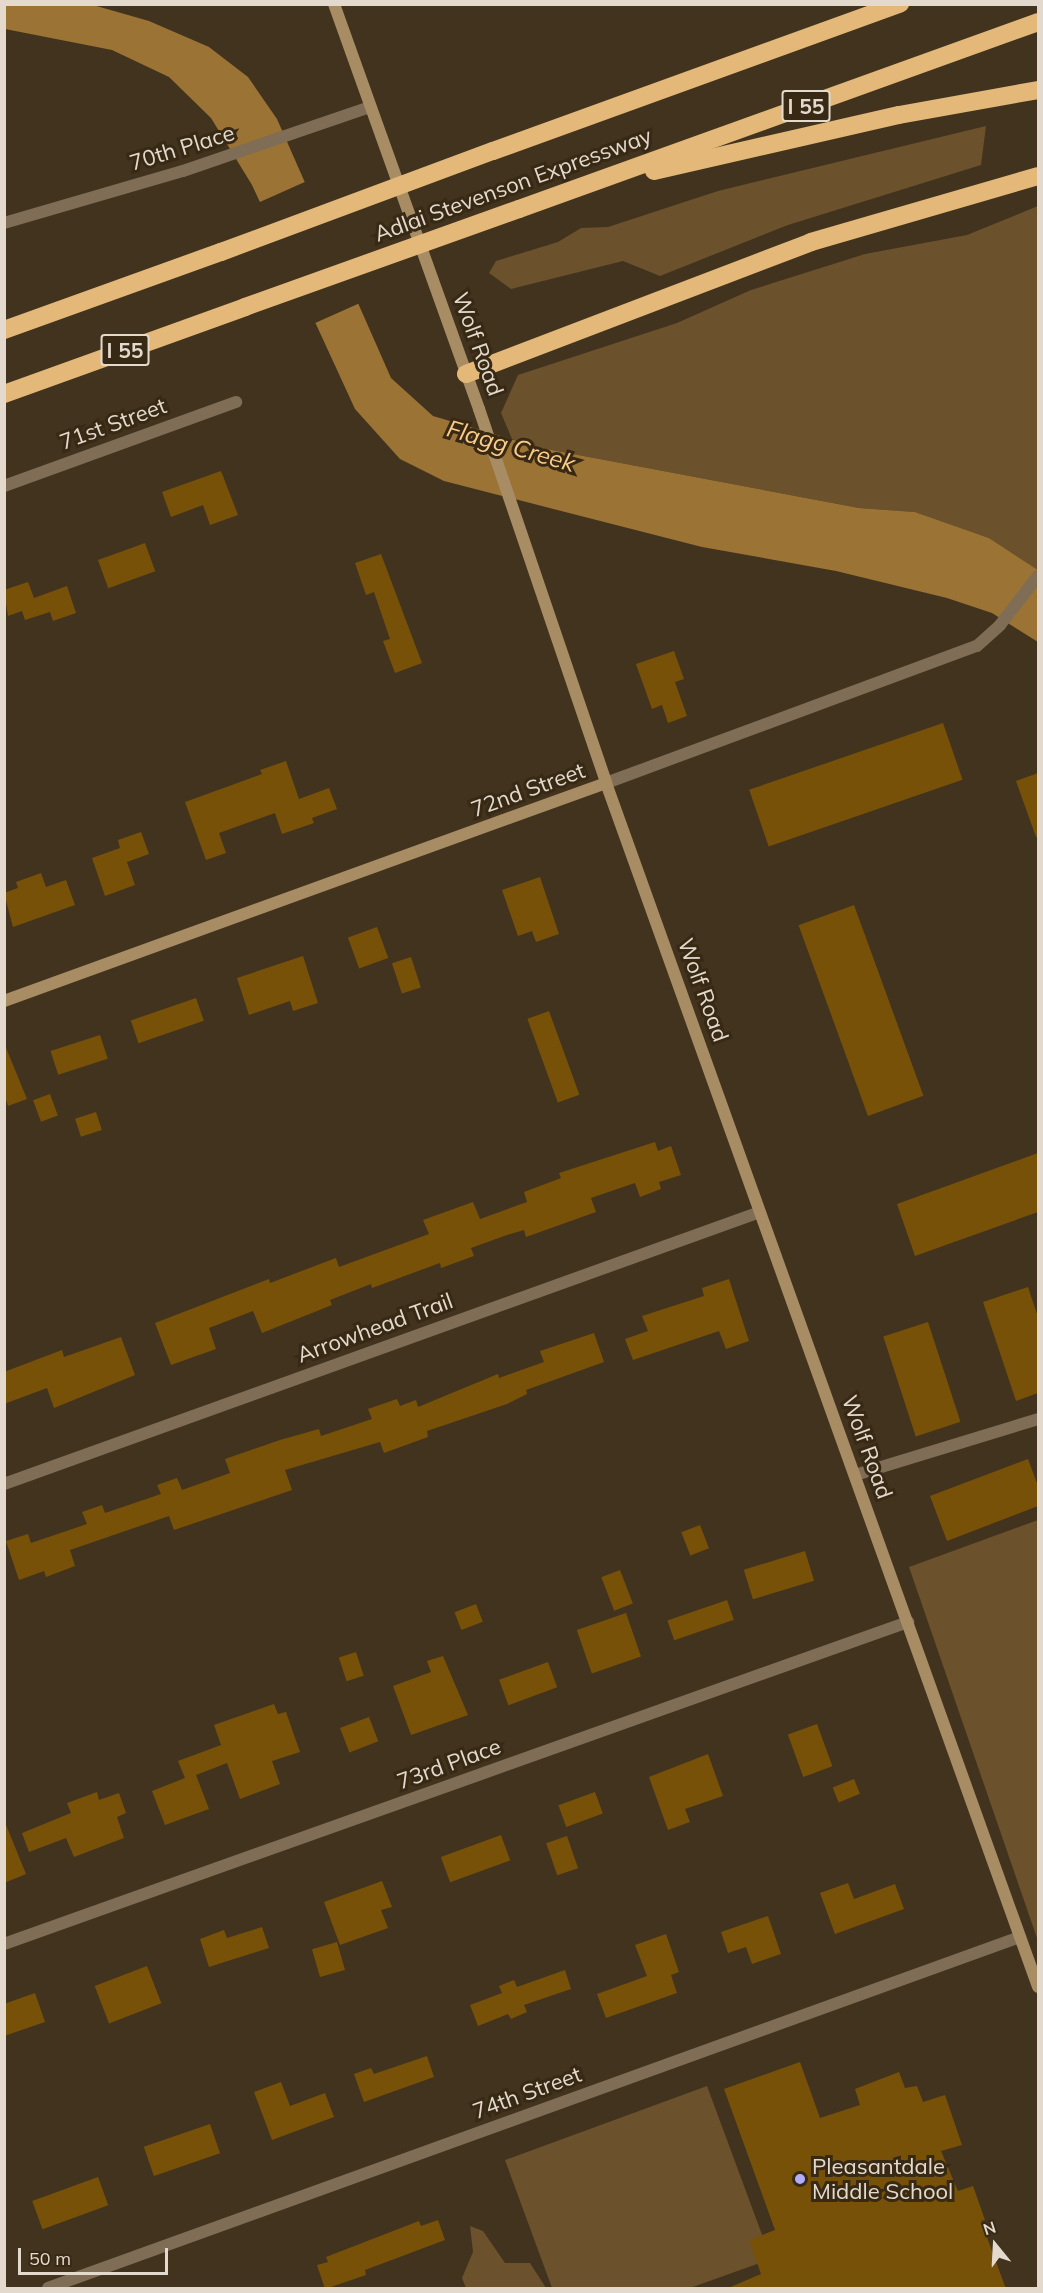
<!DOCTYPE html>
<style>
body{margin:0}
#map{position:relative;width:1043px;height:2293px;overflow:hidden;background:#42331e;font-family:Mulish,sans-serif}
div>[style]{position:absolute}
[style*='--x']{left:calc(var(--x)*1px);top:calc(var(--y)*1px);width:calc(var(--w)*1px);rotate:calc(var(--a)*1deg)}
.green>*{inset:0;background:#6b512c}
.water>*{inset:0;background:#9b7335}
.pier>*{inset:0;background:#42331e;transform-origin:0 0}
.building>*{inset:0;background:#785109;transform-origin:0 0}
.street>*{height:12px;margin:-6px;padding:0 6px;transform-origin:6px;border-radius:6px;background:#7f6d55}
.secondary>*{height:12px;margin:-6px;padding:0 6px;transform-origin:6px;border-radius:6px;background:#a88c64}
.highway>*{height:18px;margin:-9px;padding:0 9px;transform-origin:9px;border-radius:9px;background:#e3b879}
.highway-bridge>*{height:18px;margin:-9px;padding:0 9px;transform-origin:9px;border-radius:9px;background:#e3b879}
.dots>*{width:16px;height:16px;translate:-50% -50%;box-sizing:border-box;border:3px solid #382914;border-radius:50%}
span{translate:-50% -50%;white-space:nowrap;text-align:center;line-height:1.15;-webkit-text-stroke:6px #382914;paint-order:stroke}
.shield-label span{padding:2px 4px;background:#382914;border:2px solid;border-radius:4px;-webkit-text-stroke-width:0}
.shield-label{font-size:21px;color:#e3dacd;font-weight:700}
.street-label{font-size:22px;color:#e3dacd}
.poi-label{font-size:22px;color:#e3dacd}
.left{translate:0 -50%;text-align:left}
.water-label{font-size:24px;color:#fbcc89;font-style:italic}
.frame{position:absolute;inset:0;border:6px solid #e3dacd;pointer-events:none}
.north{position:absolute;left:965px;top:2215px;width:60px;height:60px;-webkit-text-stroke:4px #382914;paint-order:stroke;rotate:342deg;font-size:16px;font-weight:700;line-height:24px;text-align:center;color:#e3dacd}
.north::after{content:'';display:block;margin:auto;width:21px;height:27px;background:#e3dacd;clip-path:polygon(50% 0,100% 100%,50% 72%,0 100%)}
.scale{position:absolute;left:18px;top:2248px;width:150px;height:27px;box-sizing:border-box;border:3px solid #e3dacd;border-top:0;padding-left:8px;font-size:18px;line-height:21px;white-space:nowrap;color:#e3dacd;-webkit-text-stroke:4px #382914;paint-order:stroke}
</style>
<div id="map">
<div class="green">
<i style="clip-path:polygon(986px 126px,981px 165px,788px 225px,660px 276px,623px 261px,511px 289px,489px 273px,496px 261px,558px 242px,581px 228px,608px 227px,718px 191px)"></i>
<i style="clip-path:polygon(1038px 206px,1038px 570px,989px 538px,915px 512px,859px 508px,541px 448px,512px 439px,501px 413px,518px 375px,677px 323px,751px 290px,865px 254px,967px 235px)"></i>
<i style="clip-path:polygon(1038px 1520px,1038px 1941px,909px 1567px)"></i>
<i style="clip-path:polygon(707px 2086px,771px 2259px,690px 2288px,552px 2288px,505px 2160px)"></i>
<i style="clip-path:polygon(470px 2226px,483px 2231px,505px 2263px,530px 2263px,546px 2288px,466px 2288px,462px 2278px,473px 2252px)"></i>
</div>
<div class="water">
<i style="clip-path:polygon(4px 5px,93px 5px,149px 21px,209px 47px,248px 77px,277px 119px,391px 378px,433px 416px,541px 448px,859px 508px,915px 512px,989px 538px,1038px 570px,1038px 642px,992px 613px,947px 598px,836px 571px,702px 547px,444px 481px,400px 459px,355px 409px,252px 185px,211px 118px,169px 77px,112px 50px,5px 29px)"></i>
</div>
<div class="pier">
<i style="left:307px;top:181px;width:133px;height:54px;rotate:66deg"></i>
</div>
<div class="building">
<i style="clip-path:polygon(221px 471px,238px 515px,210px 525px,203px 505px,171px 517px,162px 492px)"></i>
<i style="left:145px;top:543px;width:30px;height:50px;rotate:70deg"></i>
<i style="clip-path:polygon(381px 554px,422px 663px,395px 673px,383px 641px,390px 639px,374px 592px,366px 595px,355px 563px)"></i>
<i style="clip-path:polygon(28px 582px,34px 598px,67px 586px,76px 613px,53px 621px,50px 612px,25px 620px,22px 611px,8px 616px,4px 590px)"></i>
<i style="clip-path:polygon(674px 651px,684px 679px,675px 682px,687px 716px,668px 723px,662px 705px,652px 709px,636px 664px)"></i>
<i style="left:943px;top:723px;width:60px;height:205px;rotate:71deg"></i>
<i style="clip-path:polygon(286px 761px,299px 799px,329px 788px,337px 809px,312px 818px,314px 823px,282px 834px,275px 813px,219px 833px,226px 853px,206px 860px,185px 802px,262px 774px,260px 770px)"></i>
<i style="clip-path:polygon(1038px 773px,1038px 837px,1036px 837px,1016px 781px)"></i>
<i style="clip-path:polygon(141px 832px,149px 854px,127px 862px,135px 885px,105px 896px,92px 858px,120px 848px,118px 840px)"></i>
<i style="clip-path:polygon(41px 873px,46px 887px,66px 880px,75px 905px,13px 927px,4px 893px,18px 888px,16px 882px)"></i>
<i style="clip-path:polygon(540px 877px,559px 934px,536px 942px,532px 931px,518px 936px,502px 890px)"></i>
<i style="left:854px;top:905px;width:203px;height:59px;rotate:70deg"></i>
<i style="left:377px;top:927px;width:33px;height:31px;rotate:70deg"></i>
<i style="clip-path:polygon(303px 956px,318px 1003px,293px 1011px,290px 1001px,249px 1015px,237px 978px)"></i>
<i style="left:411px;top:957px;width:32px;height:20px;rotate:72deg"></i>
<i style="left:196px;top:998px;width:24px;height:69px;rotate:71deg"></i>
<i style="left:549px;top:1011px;width:89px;height:23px;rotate:70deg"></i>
<i style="left:100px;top:1035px;width:25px;height:52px;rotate:72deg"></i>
<i style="clip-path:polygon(4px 1043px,27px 1099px,8px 1106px,4px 1094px)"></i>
<i style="left:50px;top:1094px;width:23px;height:18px;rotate:70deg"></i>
<i style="left:96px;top:1112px;width:19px;height:22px;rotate:72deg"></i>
<i style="clip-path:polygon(655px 1142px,658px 1151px,671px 1146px,681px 1175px,659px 1182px,661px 1189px,640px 1197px,635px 1183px,591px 1198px,596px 1212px,526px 1237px,524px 1230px,507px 1235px,471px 1248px,474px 1256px,441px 1268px,440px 1263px,372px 1288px,371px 1284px,330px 1300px,332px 1305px,262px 1333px,253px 1311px,209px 1328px,216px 1349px,171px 1365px,155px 1323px,269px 1279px,270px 1283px,336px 1258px,339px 1267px,429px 1234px,423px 1220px,473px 1202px,480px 1219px,527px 1202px,524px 1192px,561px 1178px,559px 1173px)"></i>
<i style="clip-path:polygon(1038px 1153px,1038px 1212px,915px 1256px,897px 1204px)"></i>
<i style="clip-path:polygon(729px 1279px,749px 1341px,726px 1349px,719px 1331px,633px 1360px,625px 1339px,648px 1331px,642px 1316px,704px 1296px,702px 1288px)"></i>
<i style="clip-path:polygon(1028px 1287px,1038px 1317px,1038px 1393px,1016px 1401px,983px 1302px)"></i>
<i style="left:928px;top:1322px;width:105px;height:47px;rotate:72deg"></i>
<i style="clip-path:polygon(594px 1333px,604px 1362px,526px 1390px,527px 1394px,507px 1404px,427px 1431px,428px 1437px,384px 1453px,380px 1442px,285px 1470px,292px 1490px,174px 1530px,169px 1516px,70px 1550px,75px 1566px,46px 1577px,44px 1571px,19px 1580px,6px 1541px,28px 1534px,31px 1543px,87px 1524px,82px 1512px,102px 1505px,105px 1513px,161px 1494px,157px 1485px,177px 1478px,182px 1490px,230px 1473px,225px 1459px,280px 1440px,319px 1429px,321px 1436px,372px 1419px,368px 1409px,397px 1399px,400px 1406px,416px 1400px,418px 1407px,498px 1374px,499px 1378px,544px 1362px,540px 1351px)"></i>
<i style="clip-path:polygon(121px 1337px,135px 1375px,54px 1408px,47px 1388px,4px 1404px,4px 1372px,62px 1350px,64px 1357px)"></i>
<i style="clip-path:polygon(1028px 1459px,1038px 1486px,1038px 1506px,947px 1541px,930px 1496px)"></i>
<i style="left:700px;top:1525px;width:25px;height:20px;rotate:69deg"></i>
<i style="left:805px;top:1551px;width:31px;height:64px;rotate:73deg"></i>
<i style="left:620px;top:1570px;width:36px;height:20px;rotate:69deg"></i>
<i style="left:727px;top:1600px;width:21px;height:63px;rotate:71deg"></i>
<i style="left:476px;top:1604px;width:19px;height:23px;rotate:69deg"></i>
<i style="left:626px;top:1613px;width:46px;height:52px;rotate:71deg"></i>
<i style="left:356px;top:1652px;width:25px;height:18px;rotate:72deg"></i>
<i style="clip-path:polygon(443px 1656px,468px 1715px,411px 1735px,393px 1686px,431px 1672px,427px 1661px)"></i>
<i style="left:548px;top:1662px;width:27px;height:52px;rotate:70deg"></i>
<i style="clip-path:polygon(274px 1704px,278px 1714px,286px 1712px,300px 1752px,272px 1761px,280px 1784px,240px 1799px,227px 1763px,196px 1775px,209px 1809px,165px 1825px,152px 1791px,185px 1778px,178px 1761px,221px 1745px,214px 1725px)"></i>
<i style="left:369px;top:1717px;width:26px;height:31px;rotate:69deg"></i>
<i style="left:817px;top:1724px;width:45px;height:31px;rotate:70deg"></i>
<i style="clip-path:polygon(708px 1754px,723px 1796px,685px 1809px,690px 1822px,668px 1830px,649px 1777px)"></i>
<i style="left:854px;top:1779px;width:16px;height:23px;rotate:68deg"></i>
<i style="clip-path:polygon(97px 1792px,99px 1800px,119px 1793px,126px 1813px,117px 1817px,124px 1838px,74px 1857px,66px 1838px,29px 1852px,22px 1833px,71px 1813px,67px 1803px)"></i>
<i style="left:595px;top:1792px;width:23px;height:39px;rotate:70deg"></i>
<i style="clip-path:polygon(4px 1820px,26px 1874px,4px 1883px)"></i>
<i style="left:501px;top:1835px;width:27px;height:64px;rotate:70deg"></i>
<i style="left:567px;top:1836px;width:34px;height:22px;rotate:71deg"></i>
<i style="clip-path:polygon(382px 1881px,392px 1907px,381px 1910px,388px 1928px,340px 1945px,324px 1902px)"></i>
<i style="clip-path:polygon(848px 1883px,854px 1899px,895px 1884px,904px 1909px,835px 1934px,820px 1893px)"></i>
<i style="clip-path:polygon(768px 1916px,781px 1954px,752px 1964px,746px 1947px,728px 1953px,721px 1932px)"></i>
<i style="clip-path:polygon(262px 1927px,269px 1948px,209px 1967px,200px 1939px,224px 1930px,227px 1938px)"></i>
<i style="clip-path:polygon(666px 1934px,679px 1972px,671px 1975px,677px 1993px,606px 2018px,597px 1994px,647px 1976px,635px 1945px)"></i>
<i style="left:337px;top:1942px;width:29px;height:26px;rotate:74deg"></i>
<i style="left:147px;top:1966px;width:40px;height:56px;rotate:69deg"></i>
<i style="clip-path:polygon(565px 1970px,571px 1989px,524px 2005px,527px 2012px,511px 2019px,508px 2014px,478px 2026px,470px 2005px,502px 1993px,499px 1986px,514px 1980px,517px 1987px)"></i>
<i style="clip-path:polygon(35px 1993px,45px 2022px,4px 2036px,4px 2004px)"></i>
<i style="clip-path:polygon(427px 2056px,434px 2077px,364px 2102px,354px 2074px,371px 2068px,374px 2074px)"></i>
<i style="clip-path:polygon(800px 2062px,820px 2118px,860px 2105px,855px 2089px,899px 2072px,905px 2088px,917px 2086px,923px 2102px,945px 2095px,962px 2145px,941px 2151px,958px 2191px,973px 2186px,985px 2220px,981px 2221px,1006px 2289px,726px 2289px,761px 2274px,749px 2240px,775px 2230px,724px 2089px)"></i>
<i style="clip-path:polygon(281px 2082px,290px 2106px,325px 2093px,334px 2117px,272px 2140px,254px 2092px)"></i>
<i style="left:210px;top:2124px;width:31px;height:70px;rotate:71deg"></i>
<i style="left:98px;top:2177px;width:30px;height:70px;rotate:70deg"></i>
<i style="clip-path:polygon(438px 2220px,445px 2240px,365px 2270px,366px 2275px,325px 2289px,317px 2265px,328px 2262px,326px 2257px,419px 2221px,421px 2226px)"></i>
</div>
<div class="street">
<i style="--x:4;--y:223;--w:186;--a:-16.2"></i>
<i style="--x:183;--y:171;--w:198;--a:-18.9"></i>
<i style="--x:4;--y:486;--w:247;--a:-19.9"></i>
<i style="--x:606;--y:783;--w:395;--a:-20.3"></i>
<i style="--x:977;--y:646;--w:31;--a:-42"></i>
<i style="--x:1000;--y:625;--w:62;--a:-52.2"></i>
<i style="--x:855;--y:1475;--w:191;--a:-17"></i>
<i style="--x:4;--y:1484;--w:803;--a:-19.79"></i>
<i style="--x:4;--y:1944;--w:960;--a:-19.61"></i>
<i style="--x:48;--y:2288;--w:1033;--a:-19.86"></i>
</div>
<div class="secondary">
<i style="--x:334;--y:4;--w:430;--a:70.3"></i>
<i style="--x:479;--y:409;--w:395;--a:71.2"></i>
<i style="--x:606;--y:783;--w:1279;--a:70.26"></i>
<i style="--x:4;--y:1001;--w:640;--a:-19.91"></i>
</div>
<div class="highway">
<i style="--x:493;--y:151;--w:433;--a:-19.9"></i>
<i style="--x:654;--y:171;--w:251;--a:-12.9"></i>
<i style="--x:899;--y:115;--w:141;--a:-10.2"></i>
<i style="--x:519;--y:209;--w:552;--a:-19.81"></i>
<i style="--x:4;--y:330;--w:231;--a:-19.8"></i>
<i style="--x:466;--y:374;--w:369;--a:-20.9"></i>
<i style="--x:811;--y:242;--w:236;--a:-16.2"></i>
<i style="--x:4;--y:394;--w:256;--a:-19.8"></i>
</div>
<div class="highway-bridge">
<i style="--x:221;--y:252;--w:290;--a:-20.4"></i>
<i style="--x:245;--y:307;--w:291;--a:-19.7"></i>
</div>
<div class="dots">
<i style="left:800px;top:2179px;background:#b1adfa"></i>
</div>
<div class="shield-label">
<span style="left:806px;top:106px">I 55</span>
<span style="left:125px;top:350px">I 55</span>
</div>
<div class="street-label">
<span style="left:182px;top:148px;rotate:-17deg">70th Place</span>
<span style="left:513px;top:185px;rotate:-20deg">Adlai Stevenson Expressway</span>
<span style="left:478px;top:344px;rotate:70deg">Wolf Road</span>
<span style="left:113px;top:424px;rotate:-20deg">71st Street</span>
<span style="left:528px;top:790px;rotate:-20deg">72nd Street</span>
<span style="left:703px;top:990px;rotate:70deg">Wolf Road</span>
<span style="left:375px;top:1328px;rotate:-20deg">Arrowhead Trail</span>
<span style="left:867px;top:1447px;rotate:70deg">Wolf Road</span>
<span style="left:449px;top:1764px;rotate:-20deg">73rd Place</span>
<span style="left:527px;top:2093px;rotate:-20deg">74th Street</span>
</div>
<div class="poi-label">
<span class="left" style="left:812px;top:2179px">Pleasantdale<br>Middle School</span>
</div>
<div class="water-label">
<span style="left:511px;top:446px;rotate:16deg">Flagg Creek</span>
</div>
<div class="frame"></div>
<div class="north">N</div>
<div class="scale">50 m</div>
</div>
